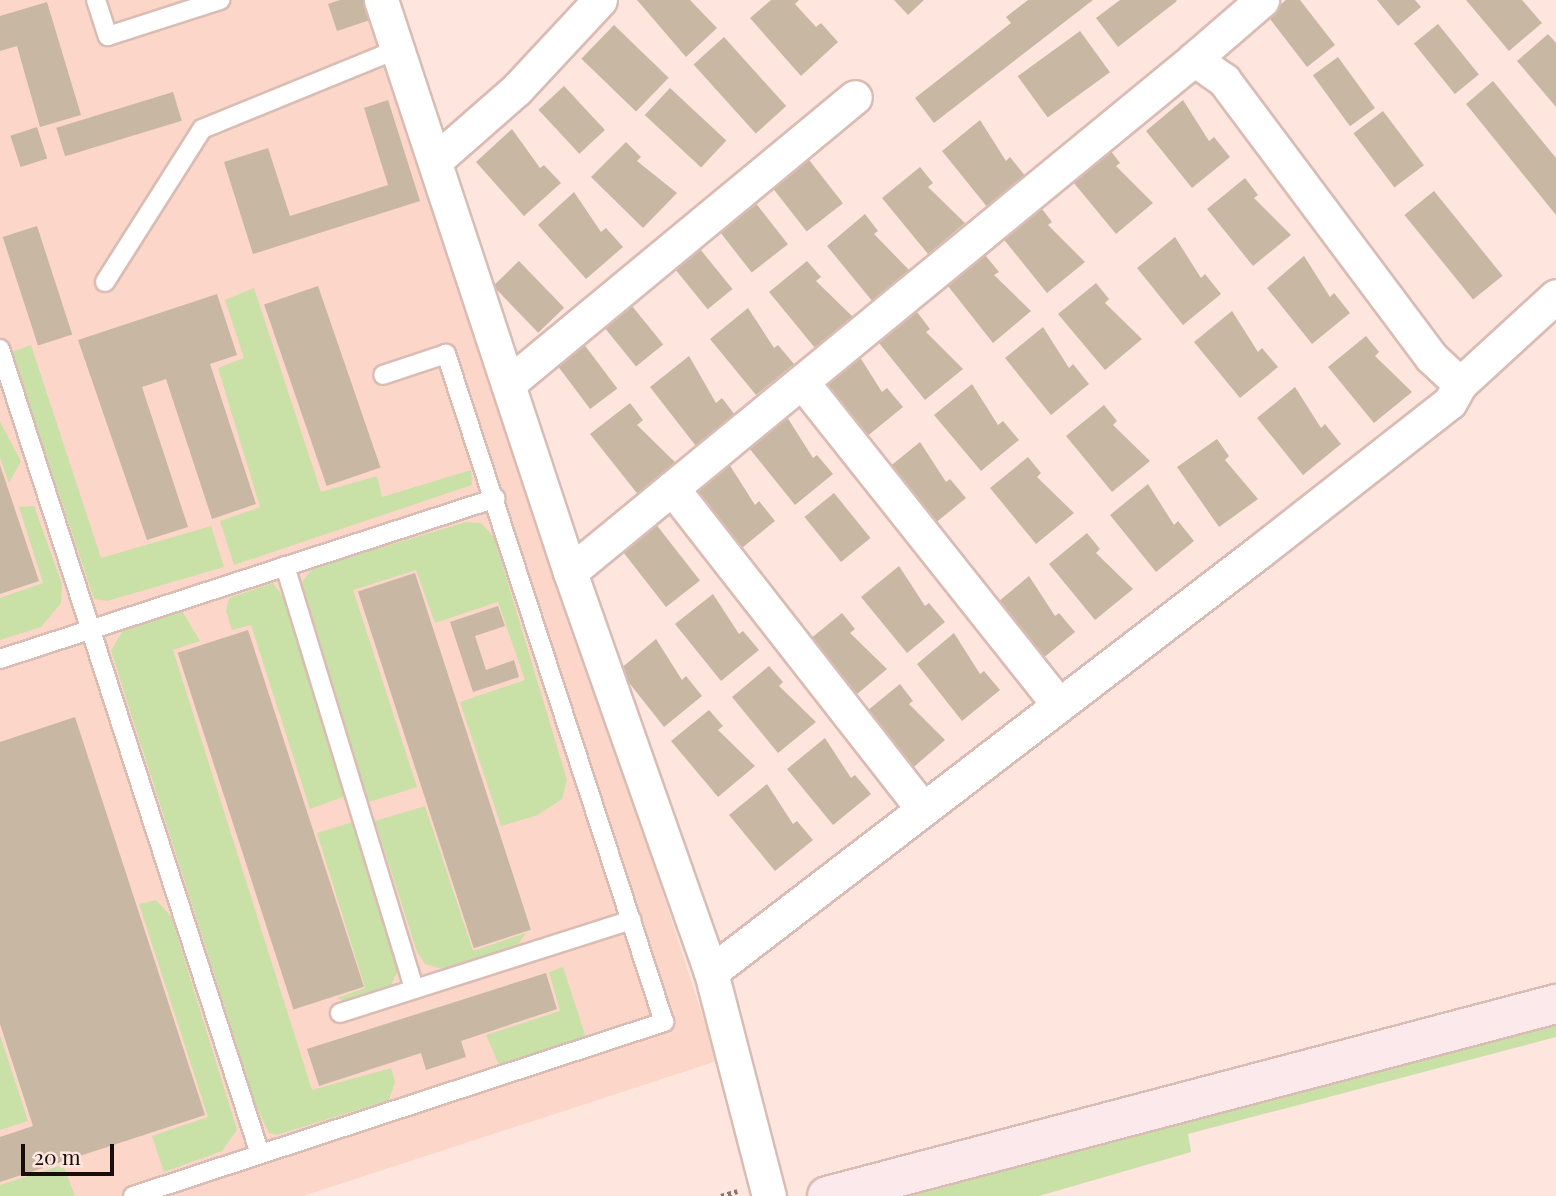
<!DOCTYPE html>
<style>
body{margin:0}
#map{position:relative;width:1556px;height:1196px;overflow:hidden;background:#fee6de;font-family:"Playfair Display",serif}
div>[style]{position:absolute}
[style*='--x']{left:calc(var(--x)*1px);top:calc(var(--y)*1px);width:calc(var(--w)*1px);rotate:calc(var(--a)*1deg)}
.built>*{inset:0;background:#fbd6c9}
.green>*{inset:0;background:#c9e1a6}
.building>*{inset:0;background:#c8b7a2;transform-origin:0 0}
.path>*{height:4.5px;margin-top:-2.25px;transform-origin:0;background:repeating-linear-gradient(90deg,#867570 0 3.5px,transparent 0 7px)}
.roads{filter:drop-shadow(2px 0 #d9bcb3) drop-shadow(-2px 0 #d9bcb3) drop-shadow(0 2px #d9bcb3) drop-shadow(0 -2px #d9bcb3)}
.service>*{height:18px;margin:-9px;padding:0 9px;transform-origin:9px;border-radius:9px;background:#fff}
.minor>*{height:33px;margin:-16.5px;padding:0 16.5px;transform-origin:16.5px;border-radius:16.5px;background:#fff}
.secondary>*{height:38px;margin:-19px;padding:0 19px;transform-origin:19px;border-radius:19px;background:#fce9ec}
span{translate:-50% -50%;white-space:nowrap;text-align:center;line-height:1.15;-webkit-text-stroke:5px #fee6de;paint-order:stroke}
.scale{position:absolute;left:21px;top:1144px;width:93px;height:32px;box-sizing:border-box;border:4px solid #170e0b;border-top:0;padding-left:9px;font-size:21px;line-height:24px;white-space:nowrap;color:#170e0b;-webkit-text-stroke:5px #fee6de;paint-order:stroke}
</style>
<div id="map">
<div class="built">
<i style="clip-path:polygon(0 0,375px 0,717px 1061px,303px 1196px,0 1196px)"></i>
</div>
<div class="green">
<i style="clip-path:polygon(254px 288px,321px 492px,377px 476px,382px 497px,471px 470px,472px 485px,234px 565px,220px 521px,260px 507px,218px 368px,244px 358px,225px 300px)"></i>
<i style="clip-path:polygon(31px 345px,101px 558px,211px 526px,224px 567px,107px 601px,94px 599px,12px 352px)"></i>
<i style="clip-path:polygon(0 422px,21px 461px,9px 483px,0 458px)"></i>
<i style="clip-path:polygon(34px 506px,62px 584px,61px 603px,41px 627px,0 640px,0 598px,43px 583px,19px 507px)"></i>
<i style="clip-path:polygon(466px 522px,481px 523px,494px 537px,567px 780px,562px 799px,538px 815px,501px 826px,460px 702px,525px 680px,498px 602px,435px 623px,416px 570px,353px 590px,417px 787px,369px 802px,302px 582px,313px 568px)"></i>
<i style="clip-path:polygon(273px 583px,287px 603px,346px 788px,343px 797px,310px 809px,251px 625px,232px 630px,226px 611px,229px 598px)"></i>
<i style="clip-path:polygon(182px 611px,200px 641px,173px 650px,312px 1090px,391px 1068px,395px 1082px,389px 1100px,277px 1135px,269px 1133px,257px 1108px,111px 651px,123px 630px)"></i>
<i style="clip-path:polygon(425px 806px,473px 951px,526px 933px,515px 949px,446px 970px,425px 964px,417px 952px,375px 821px)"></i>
<i style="clip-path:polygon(356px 821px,400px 966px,389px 990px,345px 1002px,337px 998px,365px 988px,317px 833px)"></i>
<i style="clip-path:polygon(156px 900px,171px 916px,237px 1130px,222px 1151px,164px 1172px,152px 1136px,208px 1117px,139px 904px)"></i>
<i style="clip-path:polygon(563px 967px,586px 1038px,499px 1065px,486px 1035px,560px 1011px,549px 972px)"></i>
<i style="clip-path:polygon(1556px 1023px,1556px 1037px,1188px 1134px,1191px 1152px,1039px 1196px,899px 1196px)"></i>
<i style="clip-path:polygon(0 1035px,28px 1121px,0 1130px)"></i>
<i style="clip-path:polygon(63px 1165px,75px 1196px,0 1196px,0 1185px)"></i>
</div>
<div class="building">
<i style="clip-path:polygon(340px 0,370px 0,376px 18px,337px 31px,328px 4px)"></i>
<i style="clip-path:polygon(637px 0,690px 0,717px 28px,686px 57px)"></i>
<i style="clip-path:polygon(771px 0,799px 0,795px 4px,816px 27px,821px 23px,838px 42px,801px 76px,750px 18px)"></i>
<i style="clip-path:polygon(894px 0,924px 0,908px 15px)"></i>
<i style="clip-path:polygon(1028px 0,1093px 0,934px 123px,915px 98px,1011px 23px,1006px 17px)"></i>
<i style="clip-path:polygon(1120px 0,1176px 0,1177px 1px,1118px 47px,1096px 18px)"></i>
<i style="clip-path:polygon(1286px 0,1300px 0,1335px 45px,1307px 67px,1267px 15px)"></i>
<i style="clip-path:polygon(1377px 0,1415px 0,1421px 7px,1398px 26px)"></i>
<i style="clip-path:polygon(1466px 0,1522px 0,1542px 23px,1509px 51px)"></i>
<i style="clip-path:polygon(47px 2px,81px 115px,40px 127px,17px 46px,0 51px,0 16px)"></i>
<i style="left:1438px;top:24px;width:65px;height:31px;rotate:51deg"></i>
<i style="left:614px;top:25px;width:76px;height:47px;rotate:44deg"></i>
<i style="left:1080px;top:31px;width:51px;height:77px;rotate:54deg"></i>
<i style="clip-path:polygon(1548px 34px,1556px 43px,1556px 107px,1517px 61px)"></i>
<i style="left:724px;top:37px;width:93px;height:41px;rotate:48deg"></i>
<i style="left:1338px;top:57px;width:63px;height:31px;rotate:54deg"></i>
<i style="clip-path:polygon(1493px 81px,1556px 158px,1556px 215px,1466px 104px)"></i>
<i style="left:564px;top:86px;width:60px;height:35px;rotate:47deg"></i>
<i style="left:670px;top:88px;width:77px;height:37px;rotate:43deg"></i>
<i style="left:173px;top:92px;width:30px;height:122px;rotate:73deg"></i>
<i style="clip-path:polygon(388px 100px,420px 201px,253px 254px,224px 162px,268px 148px,290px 216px,388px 185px,364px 108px)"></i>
<i style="clip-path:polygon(1183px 100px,1209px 141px,1214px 137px,1230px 157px,1192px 188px,1146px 131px)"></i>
<i style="left:1383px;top:111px;width:68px;height:37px;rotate:53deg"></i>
<i style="clip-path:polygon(980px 120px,1006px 161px,1010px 157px,1026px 177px,988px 208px,942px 151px)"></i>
<i style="left:37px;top:127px;width:33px;height:28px;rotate:72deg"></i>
<i style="clip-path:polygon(512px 129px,540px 168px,544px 165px,561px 183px,524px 216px,476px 162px)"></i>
<i style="clip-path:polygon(626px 142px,641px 157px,637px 161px,677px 193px,643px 228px,591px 177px)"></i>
<i style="clip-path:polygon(1107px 146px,1120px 163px,1116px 166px,1153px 203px,1116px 234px,1069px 177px)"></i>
<i style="left:806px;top:156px;width:60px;height:46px;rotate:52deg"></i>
<i style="clip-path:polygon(920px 167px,933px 183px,928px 187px,965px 223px,928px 254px,882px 198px)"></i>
<i style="clip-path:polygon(1245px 178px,1258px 195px,1254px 198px,1291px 235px,1253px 266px,1207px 209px)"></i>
<i style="left:1434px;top:191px;width:109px;height:38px;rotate:51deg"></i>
<i style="clip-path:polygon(574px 192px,601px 232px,606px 228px,623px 247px,586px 279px,538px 225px)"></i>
<i style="left:751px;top:197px;width:60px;height:46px;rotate:52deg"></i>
<i style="clip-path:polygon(1039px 205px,1052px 222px,1048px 225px,1085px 262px,1047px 293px,1001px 236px)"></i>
<i style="clip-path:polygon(865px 214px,878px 231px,874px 234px,910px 271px,873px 302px,827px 246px)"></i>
<i style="left:37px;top:226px;width:114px;height:36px;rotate:72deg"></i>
<i style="clip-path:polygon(1175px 237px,1201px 278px,1205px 274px,1221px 294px,1183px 325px,1137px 268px)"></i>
<i style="left:696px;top:244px;width:58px;height:32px;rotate:51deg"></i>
<i style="clip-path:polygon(985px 255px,999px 272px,994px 275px,1031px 311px,993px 343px,948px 286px)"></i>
<i style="clip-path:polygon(1304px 256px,1330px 297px,1334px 293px,1350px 313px,1312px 344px,1267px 288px)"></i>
<i style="left:519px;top:261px;width:65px;height:36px;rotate:46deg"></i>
<i style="clip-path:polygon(807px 261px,821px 277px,816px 281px,853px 317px,815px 348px,769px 292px)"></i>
<i style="clip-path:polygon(1096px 283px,1109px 299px,1105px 303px,1142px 339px,1105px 370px,1058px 314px)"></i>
<i style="left:318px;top:286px;width:192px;height:57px;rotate:71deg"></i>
<i style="clip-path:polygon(217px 294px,237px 355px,210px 364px,256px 504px,212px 519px,166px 379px,142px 387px,188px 527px,147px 540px,78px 340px)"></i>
<i style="left:628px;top:301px;width:56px;height:35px;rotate:51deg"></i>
<i style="clip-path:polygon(748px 308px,774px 348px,778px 345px,794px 364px,756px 395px,710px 339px)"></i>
<i style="clip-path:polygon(1232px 311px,1258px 352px,1262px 348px,1278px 367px,1240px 398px,1194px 342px)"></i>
<i style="clip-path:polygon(917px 312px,930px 329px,926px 332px,963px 369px,925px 400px,879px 343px)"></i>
<i style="clip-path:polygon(1043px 327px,1069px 368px,1073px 364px,1089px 384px,1051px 415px,1005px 358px)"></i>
<i style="clip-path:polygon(1366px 336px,1379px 352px,1375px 356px,1412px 392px,1374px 423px,1328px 367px)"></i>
<i style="left:580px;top:339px;width:62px;height:34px;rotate:53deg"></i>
<i style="clip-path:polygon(856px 351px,882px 392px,887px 388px,903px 407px,865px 438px,819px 382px)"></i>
<i style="clip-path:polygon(689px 356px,716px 403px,722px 398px,738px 419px,699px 450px,650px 387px)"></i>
<i style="clip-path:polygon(972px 384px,998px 425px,1003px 421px,1019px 440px,981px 471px,934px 415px)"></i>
<i style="clip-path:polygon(1295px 387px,1321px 428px,1325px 424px,1341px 444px,1303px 475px,1257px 418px)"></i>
<i style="clip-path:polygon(630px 403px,643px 420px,637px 425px,679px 466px,640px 497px,590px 434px)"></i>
<i style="clip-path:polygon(1104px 405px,1117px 421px,1113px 425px,1150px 461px,1112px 492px,1066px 436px)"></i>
<i style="clip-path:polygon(787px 417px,813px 458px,817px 455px,833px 474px,795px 505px,749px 448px)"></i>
<i style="clip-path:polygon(1217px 439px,1229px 456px,1225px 460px,1258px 499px,1219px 527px,1177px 467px)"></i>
<i style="clip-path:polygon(920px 442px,946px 482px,950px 479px,966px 498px,928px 529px,882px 473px)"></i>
<i style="clip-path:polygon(1028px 457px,1041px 473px,1037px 477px,1074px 513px,1036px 544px,990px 488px)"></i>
<i style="clip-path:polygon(729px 464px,755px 505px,759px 501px,775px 521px,737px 552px,691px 496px)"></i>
<i style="clip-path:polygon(0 465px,39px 581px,0 594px)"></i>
<i style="clip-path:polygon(1148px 484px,1174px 525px,1178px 521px,1194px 541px,1156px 572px,1110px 515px)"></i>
<i style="left:834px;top:493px;width:58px;height:38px;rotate:51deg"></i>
<i style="left:655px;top:523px;width:73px;height:43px;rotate:52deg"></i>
<i style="clip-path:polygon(1087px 533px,1100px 549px,1096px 553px,1133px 589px,1095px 620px,1049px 564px)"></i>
<i style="clip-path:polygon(899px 566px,925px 606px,929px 603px,945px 622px,907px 653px,861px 597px)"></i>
<i style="left:415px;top:573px;width:375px;height:60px;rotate:72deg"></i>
<i style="clip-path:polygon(1029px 576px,1055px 616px,1059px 613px,1075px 632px,1037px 663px,992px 607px)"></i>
<i style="clip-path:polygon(713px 594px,739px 634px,743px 631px,759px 650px,721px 681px,675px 624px)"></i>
<i style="clip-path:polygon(498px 606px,505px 626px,475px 636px,486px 670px,514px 660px,519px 677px,473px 692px,450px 622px)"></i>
<i style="clip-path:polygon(842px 613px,855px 629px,850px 633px,887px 669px,850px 700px,804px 644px)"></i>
<i style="left:248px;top:630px;width:375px;height:74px;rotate:72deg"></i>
<i style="clip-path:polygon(954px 633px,980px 674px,984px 671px,1000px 690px,962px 721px,917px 664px)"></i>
<i style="clip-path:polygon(656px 639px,682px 680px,686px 676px,702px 696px,664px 727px,619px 670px)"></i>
<i style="clip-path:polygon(769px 666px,783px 682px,779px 686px,816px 722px,778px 753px,732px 697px)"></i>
<i style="clip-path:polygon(900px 684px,913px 701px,909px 704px,945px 740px,908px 772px,862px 715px)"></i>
<i style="clip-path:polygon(709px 710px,723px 726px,718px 730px,755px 766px,718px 797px,671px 741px)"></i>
<i style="clip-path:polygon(75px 717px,205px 1115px,0 1182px,0 1137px,33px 1126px,0 1024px,0 742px)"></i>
<i style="clip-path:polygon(825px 738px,851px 778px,855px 775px,871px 794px,833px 825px,787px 769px)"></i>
<i style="clip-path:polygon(767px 784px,793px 824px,797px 821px,813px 840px,775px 871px,729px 815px)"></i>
<i style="clip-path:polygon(546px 973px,557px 1009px,461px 1041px,466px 1057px,426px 1070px,421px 1053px,319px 1086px,307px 1049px)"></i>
</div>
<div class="path">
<i style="--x:721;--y:1196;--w:17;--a:-17"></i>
</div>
<div class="roads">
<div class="service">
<i style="--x:96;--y:0;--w:38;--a:72"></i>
<i style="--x:108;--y:36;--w:118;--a:-17.8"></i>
<i style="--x:105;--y:282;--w:181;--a:-57.6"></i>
<i style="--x:202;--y:129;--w:212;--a:-22.2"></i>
<i style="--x:0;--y:349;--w:846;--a:72.1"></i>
<i style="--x:285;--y:566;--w:442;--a:73"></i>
<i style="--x:0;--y:659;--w:521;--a:-17.98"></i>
<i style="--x:340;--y:1013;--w:306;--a:-17.7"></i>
<i style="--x:133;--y:1196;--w:559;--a:-18.14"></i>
<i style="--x:664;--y:1022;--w:703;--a:-108.07"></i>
<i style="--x:446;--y:354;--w:66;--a:161.6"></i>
</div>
<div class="minor">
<i style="--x:381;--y:0;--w:602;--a:71.72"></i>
<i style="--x:570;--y:572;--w:424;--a:70.6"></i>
<i style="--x:711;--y:972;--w:231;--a:75.5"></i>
<i style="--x:1194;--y:59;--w:90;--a:-40.9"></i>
<i style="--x:436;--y:160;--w:106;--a:-41.2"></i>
<i style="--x:516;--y:90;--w:123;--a:-47"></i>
<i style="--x:802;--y:382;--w:410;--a:51.5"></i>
<i style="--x:508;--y:384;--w:450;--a:-39.6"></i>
<i style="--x:672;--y:488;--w:406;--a:52"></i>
<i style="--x:570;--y:572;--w:808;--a:-39.42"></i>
<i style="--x:1194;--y:59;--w:37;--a:35"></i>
<i style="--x:1224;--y:80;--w:346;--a:53.2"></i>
<i style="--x:1431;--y:357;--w:40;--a:43"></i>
<i style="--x:1460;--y:384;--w:130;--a:-42.5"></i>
<i style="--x:711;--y:972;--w:692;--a:-37.48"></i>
<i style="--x:1260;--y:551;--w:241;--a:-38.1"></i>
<i style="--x:1450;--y:402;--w:21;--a:-61"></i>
</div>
<div class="secondary">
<i style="--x:827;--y:1196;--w:754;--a:-14.76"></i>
</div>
</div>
<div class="scale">20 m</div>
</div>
